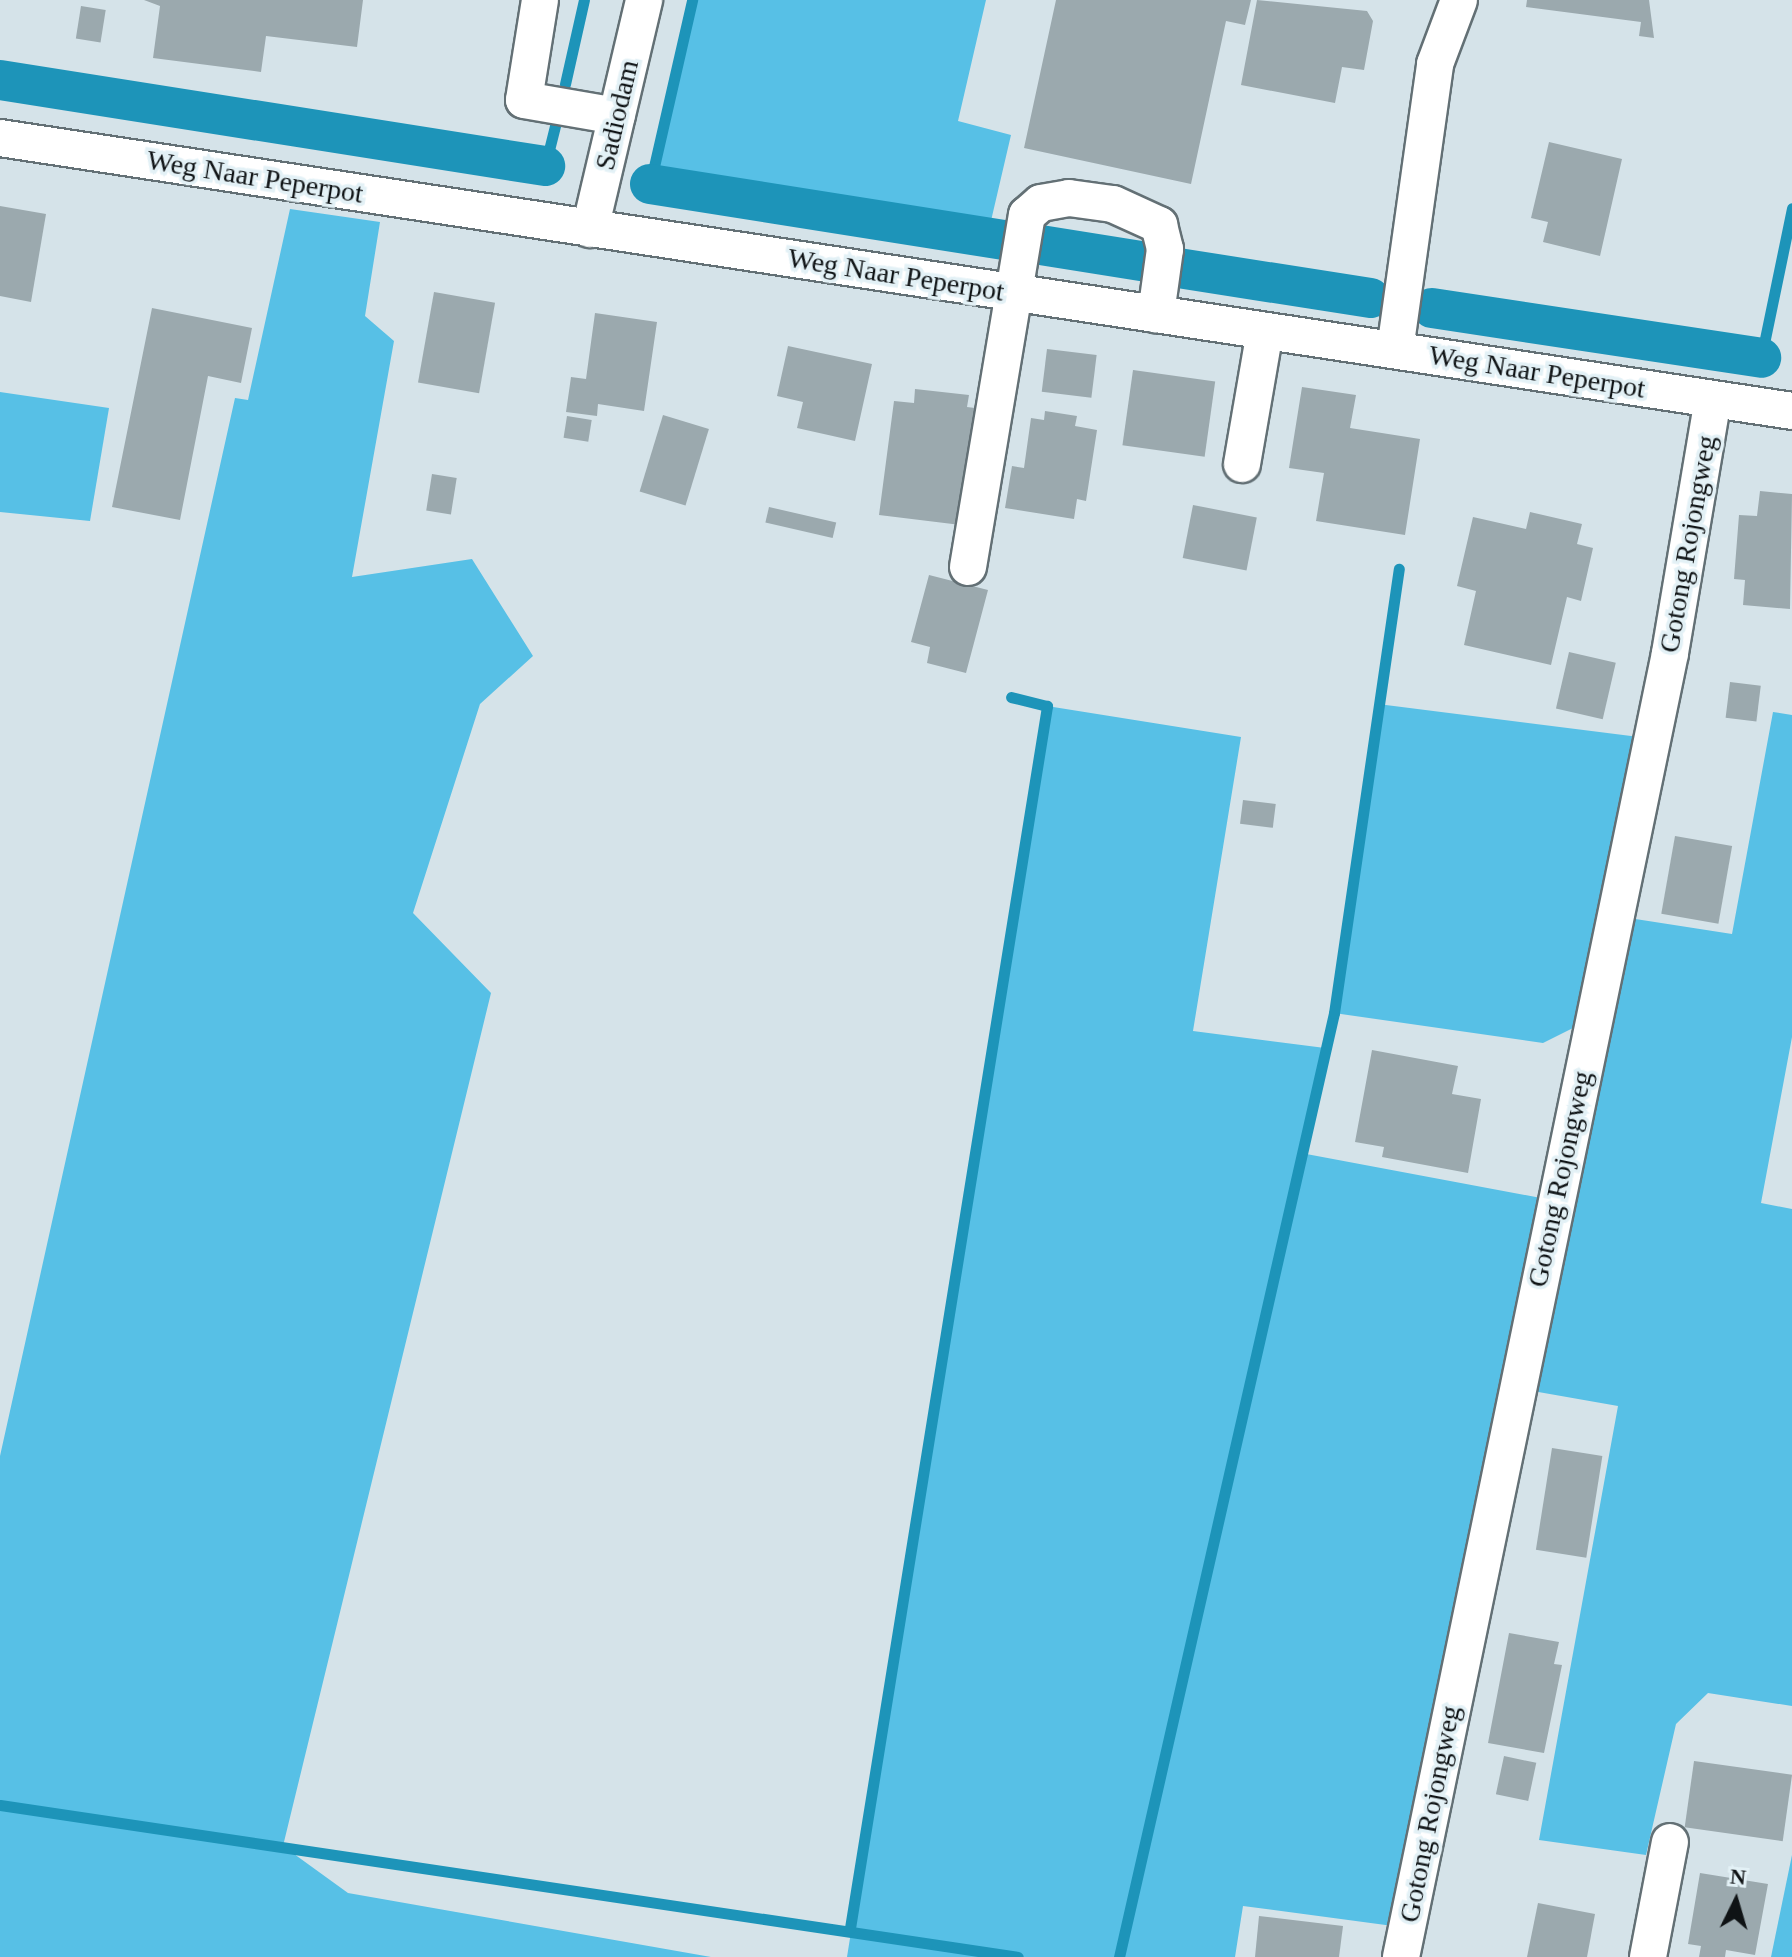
<!DOCTYPE html>
<style>
body{margin:0}
#map{position:relative;width:1792px;height:1957px;overflow:hidden;background:#d5e3e9;font-family:Georgia,serif}
div>[style]{position:absolute}
[style*='--x']{left:calc(var(--x)*1px);top:calc(var(--y)*1px);width:calc(var(--w)*1px);rotate:calc(var(--a)*1deg)}
.green>*{inset:0;background:#57c0e6}
.stream>*{height:11px;margin:-5.5px;padding:0 5.5px;transform-origin:5.5px;border-radius:5.5px;background:#1d94b9}
.canal>*{height:40px;margin:-20px;padding:0 20px;transform-origin:20px;border-radius:20px;background:#1d94b9}
.building>*{inset:0;background:#9ba9ae;transform-origin:0 0}
.roads{filter:drop-shadow(2px 0 #637075) drop-shadow(-2px 0 #637075) drop-shadow(0 2px #637075) drop-shadow(0 -2px #637075)}
.minor>*{height:36px;margin:-18px;padding:0 18px;transform-origin:18px;border-radius:18px;background:#fff}
span{translate:-50% -50%;white-space:nowrap;text-align:center;line-height:1.15;-webkit-text-stroke:7px #e3f1f6;paint-order:stroke}
.street-label{font-size:28px;color:#0f1315}
.north{position:absolute;left:1696px;top:1861px;width:80px;height:80px;-webkit-text-stroke:6px #e3f1f6;paint-order:stroke;rotate:5deg;font-size:22px;font-weight:700;line-height:32px;text-align:center;color:#0f1315}
.north::after{content:'';display:block;margin:auto;width:28px;height:36px;background:#0f1315;clip-path:polygon(50% 0,100% 100%,50% 72%,0 100%)}
</style>
<div id="map">
<div class="green">
<i style="clip-path:polygon(692px 0,986px 0,958px 121px,1011px 135px,987px 238px,652px 177px)"></i>
<i style="clip-path:polygon(290px 209px,380px 222px,365px 316px,394px 341px,352px 577px,472px 559px,533px 656px,480px 704px,413px 913px,491px 993px,283px 1846px,348px 1893px,711px 1957px,0 1957px,0 1456px,235px 398px,248px 400px)"></i>
<i style="clip-path:polygon(0 392px,109px 408px,90px 521px,0 512px)"></i>
<i style="clip-path:polygon(1378px 704px,1639px 737px,1575px 1027px,1543px 1043px,1334px 1013px)"></i>
<i style="clip-path:polygon(1047px 706px,1241px 737px,1193px 1031px,1325px 1048px,1301px 1153px,1541px 1198px,1393px 1926px,1243px 1906px,1235px 1957px,847px 1957px)"></i>
<i style="clip-path:polygon(1773px 712px,1792px 715px,1792px 1037px,1761px 1203px,1792px 1209px,1792px 1706px,1708px 1693px,1676px 1724px,1646px 1855px,1539px 1840px,1618px 1406px,1527px 1390px,1629px 918px,1732px 934px)"></i>
<i style="clip-path:polygon(1792px 1855px,1792px 1957px,1771px 1957px)"></i>
</div>
<div class="stream">
<i style="--x:565;--y:84;--w:86;--a:-77.3"></i>
<i style="--x:545;--y:166;--w:45;--a:-76"></i>
<i style="--x:650;--y:184;--w:189;--a:-77.1"></i>
<i style="--x:1761;--y:358;--w:153;--a:-78.3"></i>
<i style="--x:0;--y:1805;--w:1029;--a:8.49"></i>
<i style="--x:850;--y:1928;--w:1238;--a:-80.84"></i>
<i style="--x:1047;--y:706;--w:37;--a:-166"></i>
<i style="--x:1119;--y:1957;--w:968;--a:-77.17"></i>
<i style="--x:1334;--y:1013;--w:449;--a:-81.7"></i>
</div>
<div class="canal">
<i style="--x:0;--y:80;--w:552;--a:8.97"></i>
<i style="--x:650;--y:184;--w:363;--a:9"></i>
<i style="--x:1028;--y:243;--w:127;--a:9.1"></i>
<i style="--x:1172;--y:267;--w:201;--a:8.9"></i>
<i style="--x:1432;--y:308;--w:333;--a:8.6"></i>
</div>
<div class="building">
<i style="clip-path:polygon(144px 0,363px 0,357px 47px,266px 36px,261px 72px,153px 58px,160px 6px)"></i>
<i style="clip-path:polygon(1056px 0,1251px 0,1245px 25px,1226px 21px,1191px 184px,1024px 148px)"></i>
<i style="clip-path:polygon(1257px 0,1367px 11px,1373px 21px,1364px 70px,1342px 67px,1335px 103px,1241px 85px)"></i>
<i style="clip-path:polygon(1527px 0,1649px 0,1654px 38px,1639px 36px,1641px 22px,1526px 7px)"></i>
<i style="left:81px;top:6px;width:25px;height:33px;rotate:9deg"></i>
<i style="clip-path:polygon(1549px 142px,1622px 159px,1600px 256px,1543px 242px,1548px 222px,1531px 218px)"></i>
<i style="clip-path:polygon(0 206px,46px 214px,31px 302px,0 296px)"></i>
<i style="left:434px;top:292px;width:62px;height:92px;rotate:10deg"></i>
<i style="clip-path:polygon(152px 308px,252px 328px,241px 383px,208px 376px,180px 520px,112px 507px)"></i>
<i style="clip-path:polygon(595px 313px,657px 322px,644px 411px,598px 404px,597px 416px,566px 412px,571px 377px,586px 379px)"></i>
<i style="clip-path:polygon(788px 346px,872px 364px,855px 441px,797px 428px,803px 402px,777px 396px)"></i>
<i style="left:1047px;top:349px;width:50px;height:43px;rotate:7deg"></i>
<i style="left:1133px;top:370px;width:83px;height:76px;rotate:8deg"></i>
<i style="clip-path:polygon(1302px 387px,1356px 395px,1350px 428px,1420px 439px,1405px 535px,1316px 521px,1324px 473px,1289px 468px)"></i>
<i style="clip-path:polygon(915px 389px,969px 395px,967px 407px,983px 409px,969px 526px,879px 515px,894px 401px,914px 403px)"></i>
<i style="clip-path:polygon(1045px 411px,1077px 416px,1075px 426px,1097px 430px,1086px 501px,1077px 499px,1074px 519px,1005px 508px,1012px 466px,1024px 468px,1031px 418px,1044px 420px)"></i>
<i style="left:663px;top:415px;width:48px;height:80px;rotate:17deg"></i>
<i style="left:567px;top:416px;width:25px;height:22px;rotate:9deg"></i>
<i style="left:432px;top:474px;width:25px;height:37px;rotate:9deg"></i>
<i style="clip-path:polygon(1760px 491px,1792px 494px,1790px 609px,1743px 605px,1745px 580px,1734px 579px,1739px 515px,1757px 516px)"></i>
<i style="left:1193px;top:505px;width:65px;height:54px;rotate:11deg"></i>
<i style="left:769px;top:507px;width:69px;height:16px;rotate:13deg"></i>
<i style="clip-path:polygon(1530px 512px,1582px 524px,1577px 544px,1593px 548px,1581px 601px,1567px 597px,1551px 665px,1464px 645px,1476px 591px,1457px 586px,1473px 517px,1526px 529px)"></i>
<i style="clip-path:polygon(929px 575px,988px 590px,966px 673px,927px 663px,930px 647px,911px 642px)"></i>
<i style="left:1569px;top:652px;width:48px;height:58px;rotate:13deg"></i>
<i style="left:1730px;top:682px;width:31px;height:36px;rotate:7deg"></i>
<i style="left:1243px;top:800px;width:33px;height:24px;rotate:7deg"></i>
<i style="left:1675px;top:836px;width:58px;height:79px;rotate:10deg"></i>
<i style="clip-path:polygon(1372px 1050px,1458px 1066px,1452px 1094px,1481px 1099px,1468px 1173px,1382px 1157px,1384px 1147px,1355px 1142px)"></i>
<i style="left:1552px;top:1448px;width:51px;height:103px;rotate:9deg"></i>
<i style="clip-path:polygon(1509px 1633px,1559px 1642px,1554px 1664px,1562px 1665px,1544px 1753px,1488px 1743px)"></i>
<i style="left:1504px;top:1756px;width:33px;height:39px;rotate:12deg"></i>
<i style="left:1694px;top:1761px;width:99px;height:67px;rotate:8deg"></i>
<i style="clip-path:polygon(1700px 1873px,1768px 1884px,1755px 1955px,1726px 1950px,1725px 1957px,1699px 1957px,1701px 1946px,1688px 1944px)"></i>
<i style="clip-path:polygon(1538px 1903px,1595px 1914px,1587px 1957px,1527px 1957px)"></i>
<i style="clip-path:polygon(1259px 1916px,1343px 1926px,1339px 1957px,1255px 1957px)"></i>
</div>
<div class="roads">
<div class="minor">
<i style="--x:540;--y:0;--w:101;--a:99.1"></i>
<i style="--x:524;--y:100;--w:94;--a:9.8"></i>
<i style="--x:0;--y:138;--w:1813;--a:8.66"></i>
<i style="--x:590;--y:229;--w:235;--a:-76.7"></i>
<i style="--x:1395;--y:350;--w:289;--a:-82"></i>
<i style="--x:1435;--y:64;--w:68;--a:-69.4"></i>
<i style="--x:1242;--y:464;--w:135;--a:-80.2"></i>
<i style="--x:968;--y:567;--w:357;--a:-80.5"></i>
<i style="--x:1027;--y:215;--w:18;--a:-41"></i>
<i style="--x:1041;--y:203;--w:28;--a:-10"></i>
<i style="--x:1069;--y:198;--w:44;--a:7.8"></i>
<i style="--x:1113;--y:204;--w:51;--a:24.5"></i>
<i style="--x:1159;--y:225;--w:25;--a:76"></i>
<i style="--x:1165;--y:249;--w:66;--a:97.9"></i>
<i style="--x:1401;--y:1957;--w:1331;--a:-78.34"></i>
<i style="--x:1670;--y:653;--w:257;--a:-80.4"></i>
<i style="--x:1648;--y:1957;--w:117;--a:-79.2"></i>
</div>
</div>
<div class="street-label">
<span style="left:617px;top:115px;rotate:-77deg">Sadiodam</span>
<span style="left:255px;top:177px;rotate:9deg">Weg Naar Peperpot</span>
<span style="left:896px;top:275px;rotate:9deg">Weg Naar Peperpot</span>
<span style="left:1537px;top:372px;rotate:9deg">Weg Naar Peperpot</span>
<span style="left:1688px;top:544px;rotate:-80deg">Gotong Rojongweg</span>
<span style="left:1560px;top:1179px;rotate:-78deg">Gotong Rojongweg</span>
<span style="left:1430px;top:1814px;rotate:-79deg">Gotong Rojongweg</span>
</div>
<div class="north">N</div>
</div>
